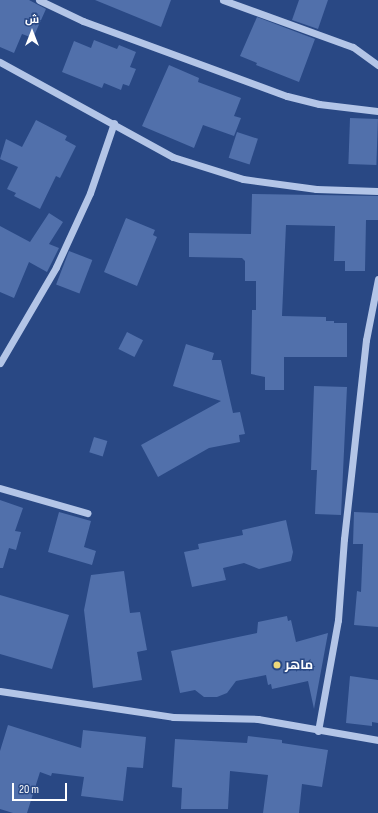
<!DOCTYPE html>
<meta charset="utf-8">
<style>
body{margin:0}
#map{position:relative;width:378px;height:813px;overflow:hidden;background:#294884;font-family:"Sofia Sans Condensed",Cairo,sans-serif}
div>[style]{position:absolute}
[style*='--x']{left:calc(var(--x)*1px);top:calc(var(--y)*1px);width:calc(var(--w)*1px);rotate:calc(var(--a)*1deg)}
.building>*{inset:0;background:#5170ab;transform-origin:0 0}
.minor>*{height:7px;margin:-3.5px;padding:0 3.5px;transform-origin:3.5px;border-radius:3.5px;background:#b3c5e7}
.dots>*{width:11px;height:11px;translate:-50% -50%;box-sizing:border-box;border:2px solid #294884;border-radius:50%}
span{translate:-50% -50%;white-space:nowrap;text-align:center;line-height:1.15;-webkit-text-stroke:3px #294884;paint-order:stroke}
.poi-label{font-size:13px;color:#fff;font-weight:700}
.left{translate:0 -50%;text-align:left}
.north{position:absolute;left:12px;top:12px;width:40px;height:40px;-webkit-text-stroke:3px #294884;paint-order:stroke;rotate:0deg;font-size:11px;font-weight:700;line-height:16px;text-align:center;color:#fff}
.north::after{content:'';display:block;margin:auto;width:14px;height:18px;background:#fff;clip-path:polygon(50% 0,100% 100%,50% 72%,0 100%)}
.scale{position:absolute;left:12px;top:783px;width:55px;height:18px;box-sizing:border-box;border:2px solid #fff;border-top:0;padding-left:5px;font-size:12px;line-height:14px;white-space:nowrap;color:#fff;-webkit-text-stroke:3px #294884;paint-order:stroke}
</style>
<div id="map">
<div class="building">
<i style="clip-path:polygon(0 0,29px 0,46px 9px,33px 38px,22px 34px,14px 53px,0 47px)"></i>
<i style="clip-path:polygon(95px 0,171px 0,161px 27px)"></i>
<i style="clip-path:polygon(299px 0,328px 0,318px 29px,292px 20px)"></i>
<i style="clip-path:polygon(257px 17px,315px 39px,299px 82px,256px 65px,257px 63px,240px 56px)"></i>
<i style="clip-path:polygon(94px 40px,117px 49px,119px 45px,136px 52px,130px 67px,136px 69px,129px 86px,123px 84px,121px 90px,104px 83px,102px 88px,62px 72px,74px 41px,91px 48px)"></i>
<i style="clip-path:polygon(169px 65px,199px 78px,198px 82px,241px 98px,234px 116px,241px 118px,234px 136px,203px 125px,194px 148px,142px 126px)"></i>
<i style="left:350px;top:118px;width:28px;height:46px;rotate:2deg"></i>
<i style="clip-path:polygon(36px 120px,67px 136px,65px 140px,76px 146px,60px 178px,56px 176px,40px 209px,14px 196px,16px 193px,7px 189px,18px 167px,0 159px,6px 139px,22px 147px)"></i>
<i style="left:237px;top:132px;width:22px;height:27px;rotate:18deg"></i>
<i style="clip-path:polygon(252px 194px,378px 196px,378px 220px,366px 220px,365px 271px,345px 271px,345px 261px,334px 261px,335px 226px,286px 225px,282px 316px,326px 317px,326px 321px,334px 321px,334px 323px,347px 323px,347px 357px,284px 357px,284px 390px,265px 390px,265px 377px,251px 374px,252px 310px,256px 310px,256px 281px,245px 281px,245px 261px,242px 258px,189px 257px,189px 233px,251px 234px)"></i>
<i style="clip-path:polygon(49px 213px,63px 222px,49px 244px,59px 248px,47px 272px,29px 262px,14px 298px,0 292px,0 226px,30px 242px)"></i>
<i style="clip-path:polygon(126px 218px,155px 230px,153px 235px,157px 237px,137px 286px,104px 272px)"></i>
<i style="left:69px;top:251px;width:25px;height:36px;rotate:21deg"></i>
<i style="left:127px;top:332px;width:18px;height:19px;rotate:27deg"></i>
<i style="clip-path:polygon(186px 344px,214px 353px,212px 360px,221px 360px,233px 413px,240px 412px,245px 434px,239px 435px,240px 442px,209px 448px,158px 477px,141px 445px,221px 401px,173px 386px)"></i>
<i style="clip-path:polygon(314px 386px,347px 387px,341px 515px,315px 514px,317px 470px,311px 470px)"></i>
<i style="left:94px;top:437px;width:14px;height:16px;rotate:17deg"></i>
<i style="clip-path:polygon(0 500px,23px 508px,15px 531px,21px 532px,16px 550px,9px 548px,3px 568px,0 568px)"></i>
<i style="clip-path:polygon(59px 512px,91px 521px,84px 547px,96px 551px,92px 565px,48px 552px)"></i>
<i style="clip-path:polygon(354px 512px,378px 513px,378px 627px,354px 625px,357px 591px,361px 592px,363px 544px,353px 544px)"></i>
<i style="clip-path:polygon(286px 520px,293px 552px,291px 561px,259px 569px,244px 563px,223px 568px,226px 580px,192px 587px,184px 552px,199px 549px,198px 544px,243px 535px,242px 530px)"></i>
<i style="clip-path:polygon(124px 571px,130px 613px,140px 612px,147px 650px,137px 652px,142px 680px,93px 688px,84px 610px,91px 575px)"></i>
<i style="clip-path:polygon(0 595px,69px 615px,52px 669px,0 654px)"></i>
<i style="clip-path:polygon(287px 616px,288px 621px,291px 620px,296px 642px,328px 633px,314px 709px,308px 681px,272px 689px,271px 684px,268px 685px,266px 675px,236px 681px,227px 693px,217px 697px,204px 697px,195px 690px,180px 693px,171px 651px,257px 633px,258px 622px)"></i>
<i style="clip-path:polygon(350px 676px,378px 680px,378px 723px,372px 722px,372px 726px,346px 723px)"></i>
<i style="clip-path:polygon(8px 725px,81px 748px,83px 730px,146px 737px,143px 768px,127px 767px,123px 801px,81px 796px,84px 777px,52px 773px,51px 776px,40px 772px,27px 813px,13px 813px,0 809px,0 751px)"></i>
<i style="clip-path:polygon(248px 736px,282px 740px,282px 743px,328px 750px,322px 787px,302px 784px,299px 813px,263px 813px,268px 775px,230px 771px,228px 809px,181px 809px,182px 788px,172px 787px,175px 739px,247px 743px)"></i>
</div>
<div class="minor">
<i style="--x:39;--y:0;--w:49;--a:25.5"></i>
<i style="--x:83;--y:21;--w:217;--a:20.2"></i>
<i style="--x:287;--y:96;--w:33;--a:14"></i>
<i style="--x:319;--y:104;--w:59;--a:6.8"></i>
<i style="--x:223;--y:0;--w:138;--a:19.9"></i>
<i style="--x:353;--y:47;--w:31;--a:36"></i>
<i style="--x:0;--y:62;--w:197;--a:28.8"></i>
<i style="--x:173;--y:157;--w:73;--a:17.4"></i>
<i style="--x:243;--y:179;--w:74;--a:7.8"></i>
<i style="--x:316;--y:189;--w:62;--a:1.8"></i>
<i style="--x:0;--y:363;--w:111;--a:-59.7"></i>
<i style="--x:56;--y:267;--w:81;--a:-65.3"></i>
<i style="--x:90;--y:193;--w:74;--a:-71.1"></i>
<i style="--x:0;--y:488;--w:91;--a:16"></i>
<i style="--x:0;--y:691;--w:175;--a:8.5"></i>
<i style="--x:173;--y:717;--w:85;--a:1.3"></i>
<i style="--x:258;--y:719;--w:122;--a:9.9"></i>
<i style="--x:318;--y:731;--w:113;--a:-79.8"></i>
<i style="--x:338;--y:620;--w:81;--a:-85.8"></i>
<i style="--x:344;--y:539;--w:200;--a:-83.7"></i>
<i style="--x:366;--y:340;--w:62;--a:-78.9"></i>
</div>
<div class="dots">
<i style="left:277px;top:665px;background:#eed87a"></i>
</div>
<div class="poi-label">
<span class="left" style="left:285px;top:665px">ماهر</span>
</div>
<div class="north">ش</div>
<div class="scale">20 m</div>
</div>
